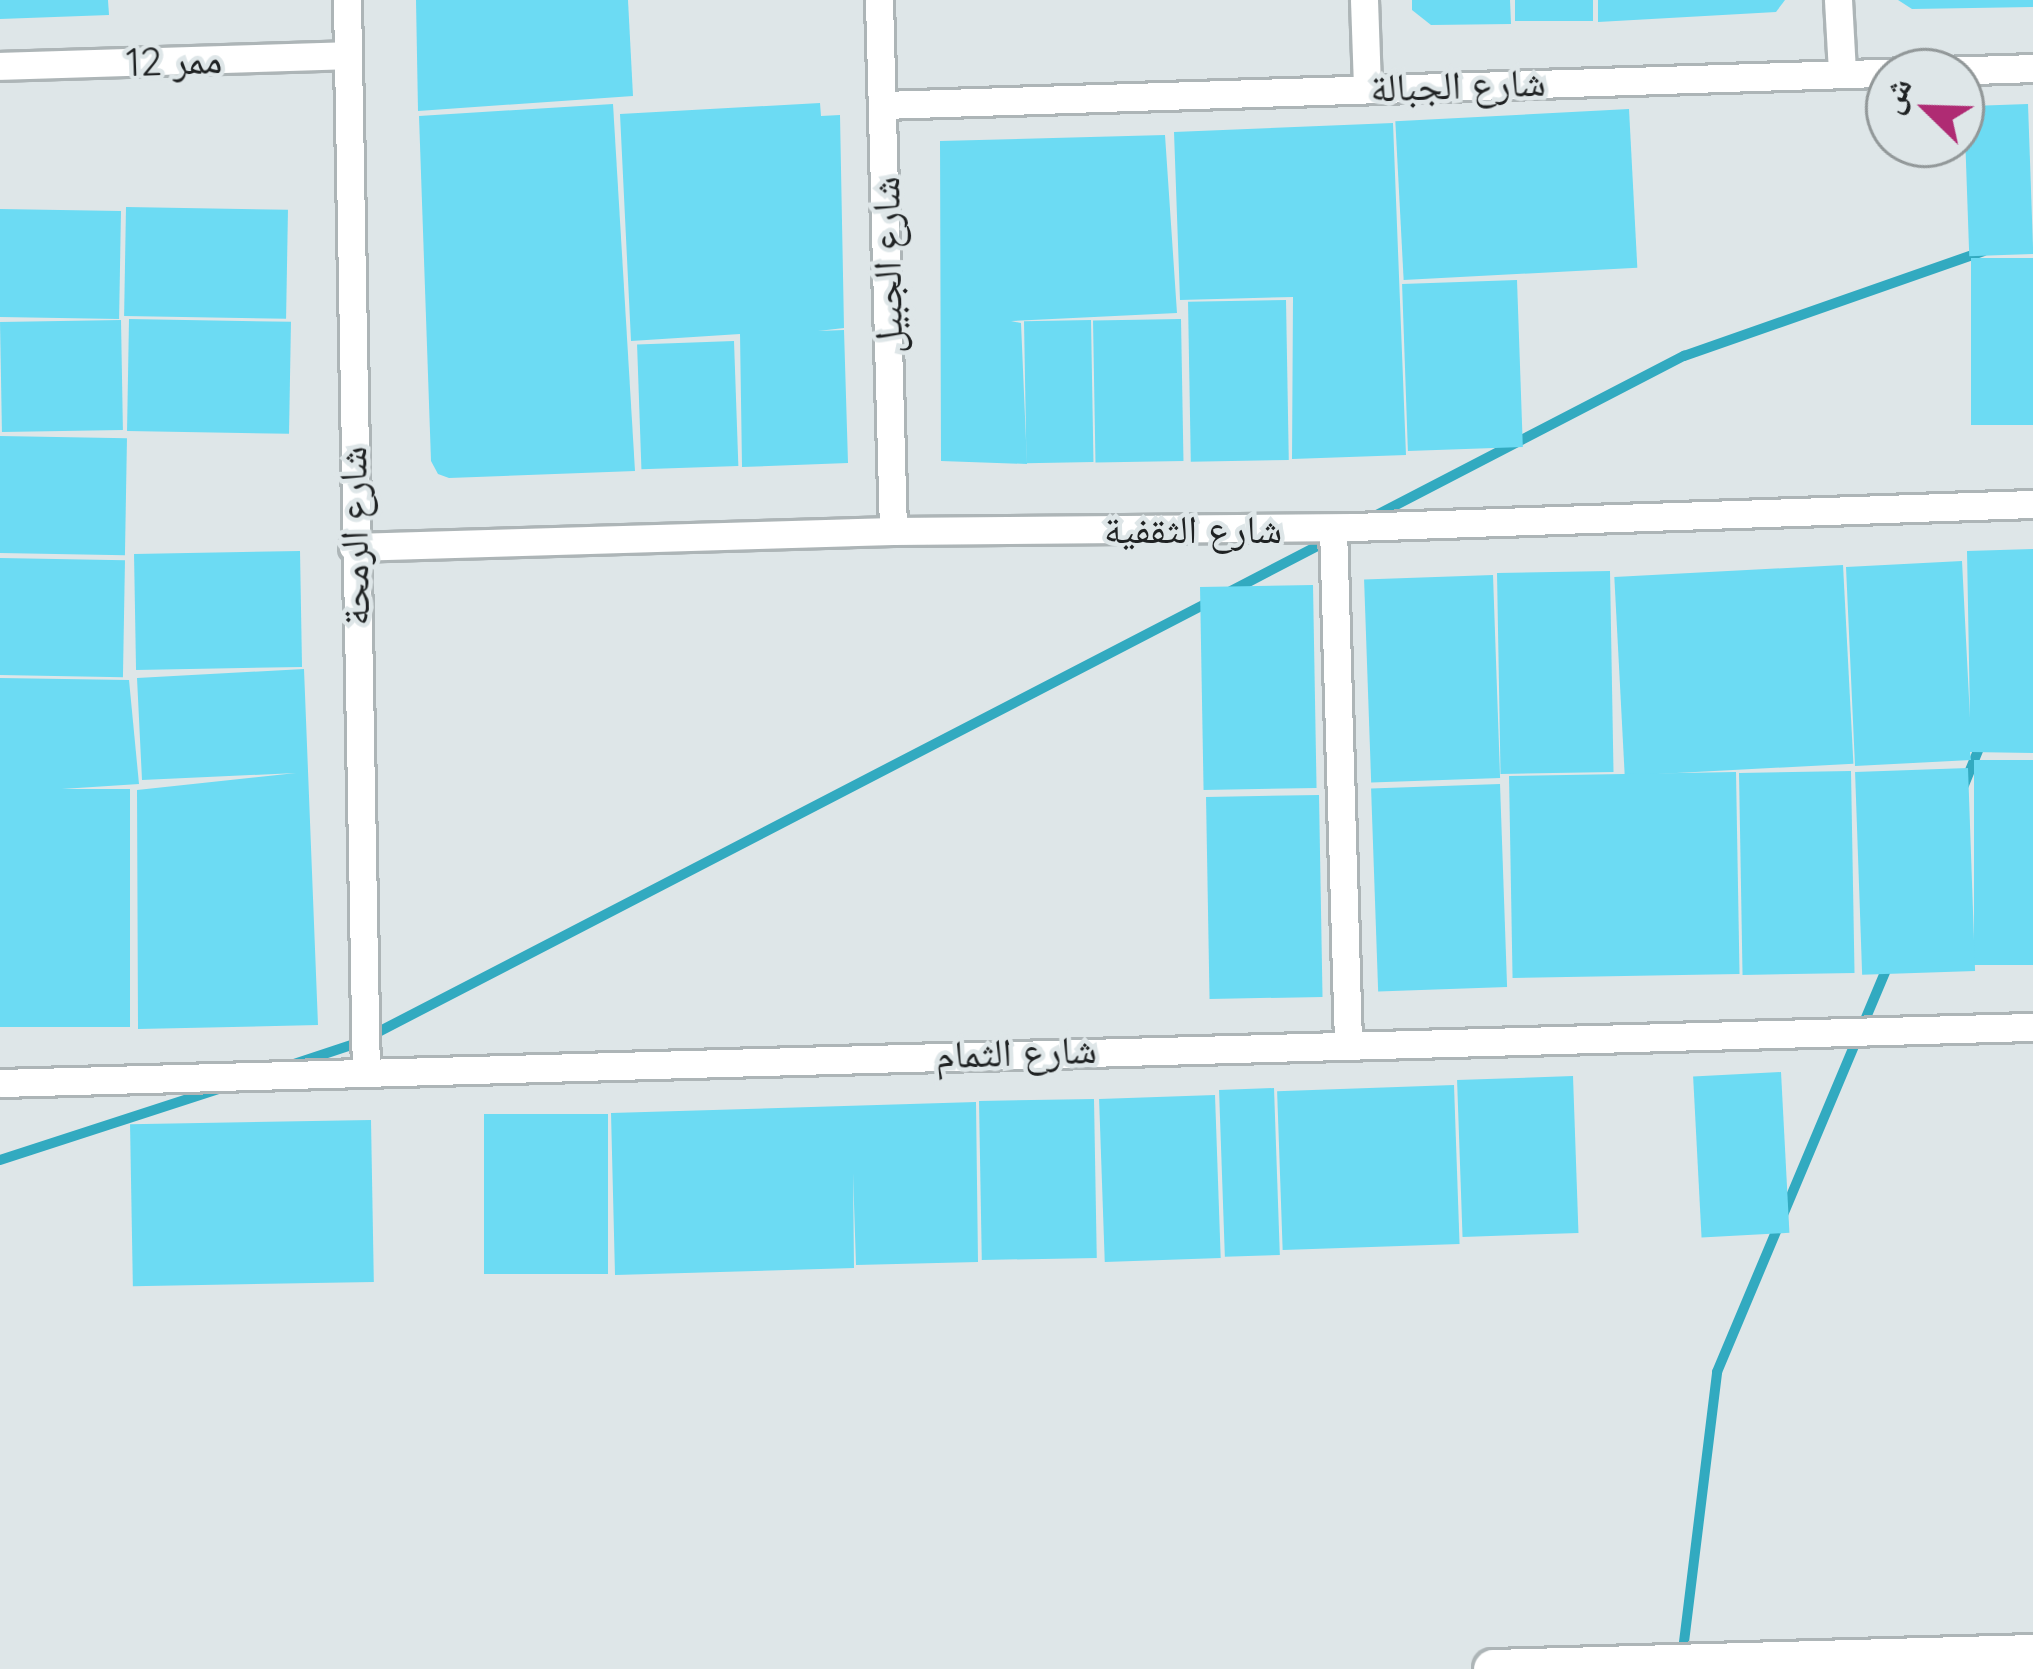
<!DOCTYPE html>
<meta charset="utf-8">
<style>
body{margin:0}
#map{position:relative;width:2033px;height:1669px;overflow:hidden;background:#dee6e8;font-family:Quicksand,"Noto Naskh Arabic",sans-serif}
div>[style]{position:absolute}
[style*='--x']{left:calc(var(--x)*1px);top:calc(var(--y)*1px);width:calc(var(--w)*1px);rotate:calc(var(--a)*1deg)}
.stream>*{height:10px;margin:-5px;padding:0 5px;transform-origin:5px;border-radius:5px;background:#32aac0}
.building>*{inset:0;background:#6cdbf3;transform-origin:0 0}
.roads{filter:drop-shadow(3px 0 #adb5b7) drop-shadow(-3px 0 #adb5b7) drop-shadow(0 3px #adb5b7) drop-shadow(0 -3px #adb5b7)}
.street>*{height:27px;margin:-13.5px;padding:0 13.5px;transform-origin:13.5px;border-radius:13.5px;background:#fff}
.secondary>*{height:39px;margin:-19.5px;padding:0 19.5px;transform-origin:19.5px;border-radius:19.5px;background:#fff}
span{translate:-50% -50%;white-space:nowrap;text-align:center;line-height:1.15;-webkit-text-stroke:9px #dee6e8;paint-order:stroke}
.street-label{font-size:39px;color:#1f2223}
.north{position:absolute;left:1865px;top:48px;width:120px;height:120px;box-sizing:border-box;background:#dee6e8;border:3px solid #929899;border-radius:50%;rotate:293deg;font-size:33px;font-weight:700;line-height:48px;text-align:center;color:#1f2223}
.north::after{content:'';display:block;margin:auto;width:42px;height:54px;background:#af2b73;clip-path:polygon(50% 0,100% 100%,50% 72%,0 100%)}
</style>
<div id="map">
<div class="stream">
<i style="--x:1369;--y:519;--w:355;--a:-27.4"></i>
<i style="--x:1684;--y:356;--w:317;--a:-19.3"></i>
<i style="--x:1231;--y:591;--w:113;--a:-27.5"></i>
<i style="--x:1964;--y:785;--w:48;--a:-67.8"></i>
<i style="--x:294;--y:1064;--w:66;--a:-18.4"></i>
<i style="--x:357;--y:1043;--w:959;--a:-27.37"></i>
<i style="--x:0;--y:1160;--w:237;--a:-18"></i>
<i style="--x:1684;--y:1642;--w:272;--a:-83"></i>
<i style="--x:1717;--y:1372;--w:445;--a:-67.2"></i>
</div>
<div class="building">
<i style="clip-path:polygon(0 0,108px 0,109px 15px,0 19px)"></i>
<i style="clip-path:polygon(416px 0,628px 0,633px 96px,418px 111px)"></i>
<i style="clip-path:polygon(1412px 0,1510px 0,1511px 24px,1431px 25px,1412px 10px)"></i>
<i style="left:1515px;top:0;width:78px;height:21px"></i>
<i style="clip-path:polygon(1598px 0,1785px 0,1776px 12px,1598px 22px)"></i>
<i style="clip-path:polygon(1898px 0,2033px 0,2033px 7px,1912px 9px)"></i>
<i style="clip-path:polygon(820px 103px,821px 116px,840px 115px,844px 328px,818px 331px,844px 330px,848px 463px,742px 467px,740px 334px,631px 341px,620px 114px)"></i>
<i style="clip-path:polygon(613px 104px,635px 471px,449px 478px,438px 474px,431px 461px,419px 116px)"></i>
<i style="left:2028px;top:104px;width:150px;height:64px;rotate:88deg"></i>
<i style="left:1629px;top:109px;width:159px;height:234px;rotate:87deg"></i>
<i style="clip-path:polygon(1393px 123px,1406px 455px,1292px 459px,1293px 297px,1180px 300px,1174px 132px)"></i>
<i style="clip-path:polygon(1165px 135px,1177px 313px,1011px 321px,1021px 323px,1027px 464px,941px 461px,940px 141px)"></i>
<i style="left:126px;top:207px;width:162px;height:109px;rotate:1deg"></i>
<i style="left:0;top:209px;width:121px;height:108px;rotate:1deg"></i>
<i style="left:2033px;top:258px;width:167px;height:62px;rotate:90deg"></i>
<i style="left:1517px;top:280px;width:167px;height:115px;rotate:88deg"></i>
<i style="left:1286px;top:300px;width:160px;height:98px;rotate:89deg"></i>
<i style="left:129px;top:319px;width:162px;height:112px;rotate:1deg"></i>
<i style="left:1181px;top:319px;width:142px;height:88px;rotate:89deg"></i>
<i style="left:121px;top:320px;width:110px;height:121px;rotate:89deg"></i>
<i style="left:1091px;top:320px;width:142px;height:67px;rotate:89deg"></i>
<i style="left:734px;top:341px;width:125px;height:97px;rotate:88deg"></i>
<i style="left:0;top:436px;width:127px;height:117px;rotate:1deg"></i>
<i style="clip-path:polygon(2033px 549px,2033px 753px,1970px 752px,1971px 760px,1855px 766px,1846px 567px,1962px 561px,1970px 718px,1967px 551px)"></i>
<i style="left:300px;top:551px;width:116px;height:166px;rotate:89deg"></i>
<i style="left:0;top:558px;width:125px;height:117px;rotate:1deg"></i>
<i style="left:1843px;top:565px;width:199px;height:229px;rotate:87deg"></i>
<i style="left:1610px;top:571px;width:201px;height:113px;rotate:89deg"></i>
<i style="left:1493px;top:575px;width:203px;height:129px;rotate:88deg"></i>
<i style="left:1313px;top:585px;width:203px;height:113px;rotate:89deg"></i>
<i style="clip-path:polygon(304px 669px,318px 1025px,138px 1029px,137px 790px,296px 773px,142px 780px,137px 678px)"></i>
<i style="clip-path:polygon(0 678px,129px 680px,139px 784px,0 793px)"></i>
<i style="left:2033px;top:760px;width:205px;height:59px;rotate:90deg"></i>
<i style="left:1968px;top:768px;width:203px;height:113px;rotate:88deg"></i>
<i style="left:1851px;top:771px;width:202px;height:112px;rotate:89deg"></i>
<i style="left:1736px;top:772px;width:202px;height:227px;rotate:89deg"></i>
<i style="left:1500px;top:784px;width:203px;height:129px;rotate:88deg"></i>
<i style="left:130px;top:789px;width:238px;height:130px;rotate:90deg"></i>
<i style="left:1319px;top:795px;width:202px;height:113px;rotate:89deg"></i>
<i style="left:1781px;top:1072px;width:161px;height:88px;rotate:87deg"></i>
<i style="left:1573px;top:1076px;width:157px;height:116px;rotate:88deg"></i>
<i style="left:1454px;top:1085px;width:159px;height:177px;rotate:88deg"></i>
<i style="left:1274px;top:1088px;width:167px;height:55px;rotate:88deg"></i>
<i style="left:1215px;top:1095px;width:163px;height:116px;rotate:88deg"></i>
<i style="left:1094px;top:1099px;width:159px;height:115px;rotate:89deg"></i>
<i style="clip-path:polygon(976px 1102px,978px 1262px,856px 1265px,853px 1173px,854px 1268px,615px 1275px,611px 1113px)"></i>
<i style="left:608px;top:1114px;width:160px;height:124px;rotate:90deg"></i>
<i style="left:371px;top:1120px;width:162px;height:241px;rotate:89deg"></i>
</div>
<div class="roads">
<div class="street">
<i style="--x:347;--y:0;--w:1073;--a:88.99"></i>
<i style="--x:879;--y:0;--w:531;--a:88.49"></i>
<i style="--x:1364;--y:0;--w:88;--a:88"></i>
<i style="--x:1838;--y:0;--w:71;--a:86.8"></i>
<i style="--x:0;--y:66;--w:348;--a:-1.8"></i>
<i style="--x:883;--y:105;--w:1151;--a:-1.84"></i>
<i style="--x:1333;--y:528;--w:514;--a:88.33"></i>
<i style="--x:353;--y:547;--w:540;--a:-1.7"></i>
<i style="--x:893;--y:531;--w:460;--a:-0.5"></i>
<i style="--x:1353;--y:527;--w:680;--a:-1.94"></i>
<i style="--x:0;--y:1083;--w:2034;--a:-1.58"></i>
</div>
<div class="secondary">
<i style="--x:1493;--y:1669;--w:540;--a:-1.59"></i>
</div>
</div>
<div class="street-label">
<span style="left:174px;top:61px;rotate:-2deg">ممر 12</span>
<span style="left:1458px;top:85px;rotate:-2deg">شارع الجبالة</span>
<span style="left:887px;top:265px;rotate:-91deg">شارع الجبيل</span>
<span style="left:1193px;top:529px">شارع الثقفية</span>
<span style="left:354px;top:536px;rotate:-91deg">شارع الرمحة</span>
<span style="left:1016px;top:1052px;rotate:-2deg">شارع الثمام</span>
</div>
<div class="north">ش</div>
</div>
